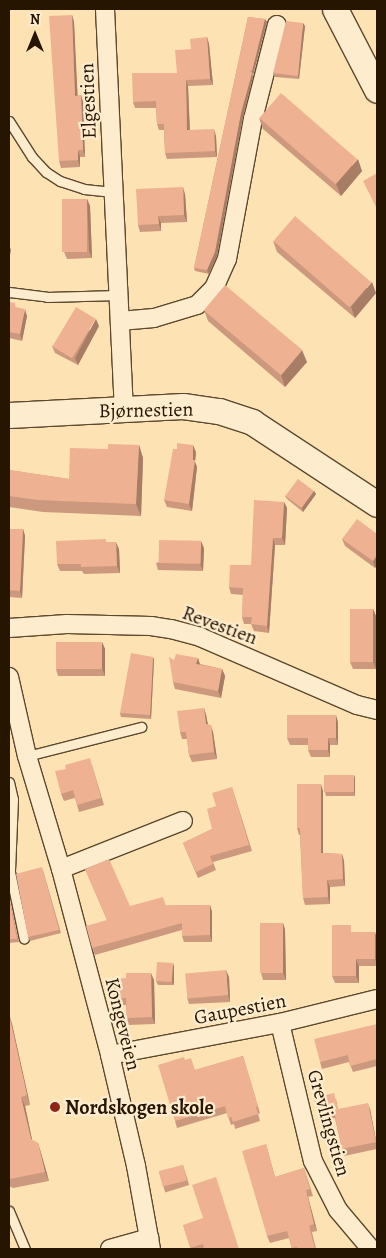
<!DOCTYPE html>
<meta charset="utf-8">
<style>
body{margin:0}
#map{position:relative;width:386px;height:1258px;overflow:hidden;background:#fde2b4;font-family:Alegreya,serif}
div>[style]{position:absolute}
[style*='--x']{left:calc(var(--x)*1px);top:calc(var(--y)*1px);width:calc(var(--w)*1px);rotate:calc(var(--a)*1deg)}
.roads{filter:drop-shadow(1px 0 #5c482d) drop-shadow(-1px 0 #5c482d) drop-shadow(0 1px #5c482d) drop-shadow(0 -1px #5c482d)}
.lane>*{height:9px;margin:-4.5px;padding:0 4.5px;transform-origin:4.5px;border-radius:4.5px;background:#feecce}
.street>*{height:18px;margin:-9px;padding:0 9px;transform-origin:9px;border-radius:9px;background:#feecce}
.secondary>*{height:25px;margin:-12.5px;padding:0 12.5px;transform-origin:12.5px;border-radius:12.5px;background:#feecce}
.wall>*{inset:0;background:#cd997e;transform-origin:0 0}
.shaded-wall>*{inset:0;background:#a77d66}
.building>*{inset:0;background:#eeb292;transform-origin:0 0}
.dots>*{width:14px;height:14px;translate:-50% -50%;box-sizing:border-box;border:2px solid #feecce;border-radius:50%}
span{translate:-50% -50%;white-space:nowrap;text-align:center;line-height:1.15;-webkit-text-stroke:4.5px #feecce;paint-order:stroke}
.street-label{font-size:20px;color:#261500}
.poi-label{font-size:20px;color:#261500;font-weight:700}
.left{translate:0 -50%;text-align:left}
.frame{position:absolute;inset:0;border:10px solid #261500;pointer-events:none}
.north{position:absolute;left:10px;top:10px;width:50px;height:50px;-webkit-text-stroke:4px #feecce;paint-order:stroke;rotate:0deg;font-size:14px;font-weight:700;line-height:20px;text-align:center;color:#261500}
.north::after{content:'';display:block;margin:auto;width:18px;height:22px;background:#261500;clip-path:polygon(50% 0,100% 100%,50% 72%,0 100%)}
</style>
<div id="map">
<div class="roads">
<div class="lane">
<i style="--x:9;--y:121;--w:43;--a:57.4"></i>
<i style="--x:32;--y:157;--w:21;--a:47"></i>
<i style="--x:46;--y:172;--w:17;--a:33"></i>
<i style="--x:60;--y:181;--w:25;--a:18"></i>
<i style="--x:84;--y:189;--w:29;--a:6"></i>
<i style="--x:9;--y:292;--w:38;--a:7"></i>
<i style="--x:47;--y:297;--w:72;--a:-1.6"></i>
<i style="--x:27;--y:756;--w:118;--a:-14.3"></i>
<i style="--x:9;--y:782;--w:17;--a:77"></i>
<i style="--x:13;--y:799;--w:73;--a:92.4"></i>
<i style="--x:10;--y:872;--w:68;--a:78.2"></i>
<i style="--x:9;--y:1211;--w:41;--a:67.2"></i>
</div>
<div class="street">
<i style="--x:105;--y:9;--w:401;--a:87.3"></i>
<i style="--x:120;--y:321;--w:34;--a:-5"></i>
<i style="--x:154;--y:318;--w:45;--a:-16.8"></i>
<i style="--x:197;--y:305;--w:24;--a:-45"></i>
<i style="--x:214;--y:288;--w:32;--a:-66"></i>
<i style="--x:227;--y:259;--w:142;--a:-79.5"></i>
<i style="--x:253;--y:119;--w:97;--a:-75.7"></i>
<i style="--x:9;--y:628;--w:58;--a:-3.9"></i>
<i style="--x:67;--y:624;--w:84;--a:1.4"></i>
<i style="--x:151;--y:626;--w:20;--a:9"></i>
<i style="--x:171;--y:629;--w:30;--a:15"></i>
<i style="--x:200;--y:637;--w:171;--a:23.4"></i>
<i style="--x:357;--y:705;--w:21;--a:14"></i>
<i style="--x:9;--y:677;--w:81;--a:77.2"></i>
<i style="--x:27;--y:756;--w:118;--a:73.3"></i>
<i style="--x:61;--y:869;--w:192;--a:75.2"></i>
<i style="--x:110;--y:1055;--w:114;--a:76.8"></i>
<i style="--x:136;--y:1166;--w:84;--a:79.8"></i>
<i style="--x:61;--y:869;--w:131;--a:-21.5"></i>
<i style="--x:280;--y:1023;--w:142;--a:76.6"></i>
<i style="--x:313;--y:1161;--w:55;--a:63"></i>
<i style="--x:338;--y:1210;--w:51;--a:49.8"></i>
<i style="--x:110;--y:1055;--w:173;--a:-10.7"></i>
<i style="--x:280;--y:1023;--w:100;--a:-13.9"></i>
<i style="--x:110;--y:1249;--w:41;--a:-15.8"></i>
</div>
<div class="secondary">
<i style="--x:335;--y:9;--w:91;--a:62.6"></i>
<i style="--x:9;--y:415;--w:174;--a:-3"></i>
<i style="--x:183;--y:406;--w:36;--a:8"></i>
<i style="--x:219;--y:411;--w:35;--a:18"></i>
<i style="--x:252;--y:422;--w:149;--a:33.3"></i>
</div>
</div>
<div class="wall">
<i style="clip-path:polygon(72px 15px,74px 22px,77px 96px,81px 95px,83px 102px,85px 157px,80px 157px,80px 167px,61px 168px,59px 161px)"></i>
<i style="clip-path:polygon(248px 17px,265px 19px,267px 22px,253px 75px,252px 74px,253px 77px,243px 117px,217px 256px,209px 274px,195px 271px,194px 268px)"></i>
<i style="clip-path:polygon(305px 26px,299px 79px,275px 77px,273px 73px)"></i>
<i style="clip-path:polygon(207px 37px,209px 44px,213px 85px,188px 86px,190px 130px,216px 136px,217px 157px,167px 159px,165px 153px,164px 130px,159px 130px,157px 124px,156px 108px,135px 108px,133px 102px,177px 73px,191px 49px)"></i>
<i style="clip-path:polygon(259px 118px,362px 171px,341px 196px,263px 129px)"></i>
<i style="clip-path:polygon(185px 194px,187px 222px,161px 223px,161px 231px,140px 232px,138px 225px)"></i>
<i style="clip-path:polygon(87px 199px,90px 206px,92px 258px,67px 259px,64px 252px)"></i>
<i style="clip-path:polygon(273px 241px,376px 293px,355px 318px,277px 252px)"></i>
<i style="clip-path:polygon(9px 302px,16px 307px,27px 316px,22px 341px,9px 338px)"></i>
<i style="clip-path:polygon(204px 310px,307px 362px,285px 387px,208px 321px)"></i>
<i style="clip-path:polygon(99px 326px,78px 365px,55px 353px,52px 346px)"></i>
<i style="clip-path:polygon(139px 445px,143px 458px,141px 516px,43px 512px,9px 507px,9px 470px,69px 479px,108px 449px)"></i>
<i style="clip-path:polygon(196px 452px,195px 462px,197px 467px,192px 511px,167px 507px,164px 500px)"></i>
<i style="clip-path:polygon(314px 491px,316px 494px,303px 512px,287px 499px,285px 496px)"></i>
<i style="clip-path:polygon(284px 502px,287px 508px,285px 545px,275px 545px,269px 633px,254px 631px,251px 624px,244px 624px,242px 617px,243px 595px,231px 594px,229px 587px,251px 565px)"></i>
<i style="clip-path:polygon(9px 529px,23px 529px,25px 536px,22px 598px,9px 597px)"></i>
<i style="clip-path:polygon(377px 534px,377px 565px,375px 568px,345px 546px,342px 539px)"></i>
<i style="clip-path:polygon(107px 542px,119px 549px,120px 573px,84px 574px,82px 571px,60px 571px,57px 564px)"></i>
<i style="clip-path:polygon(204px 548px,203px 571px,158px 570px,156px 563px)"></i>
<i style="clip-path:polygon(373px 609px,376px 616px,376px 669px,353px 669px,350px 662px)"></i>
<i style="clip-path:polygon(102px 642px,105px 649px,105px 676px,58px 676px,56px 669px)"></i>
<i style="clip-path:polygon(153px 657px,154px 660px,151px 719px,121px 717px,120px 713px)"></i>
<i style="clip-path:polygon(198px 658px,200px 664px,222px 669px,225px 676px,221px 698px,175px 689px,173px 682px,174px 660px)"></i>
<i style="clip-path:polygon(204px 708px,206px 715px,208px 724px,213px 732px,217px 759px,192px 762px,189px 755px,187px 739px,182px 739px,180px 732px)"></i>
<i style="clip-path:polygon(338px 722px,338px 745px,330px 745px,330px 757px,311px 757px,308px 750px,308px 745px,290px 745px,287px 738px)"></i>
<i style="clip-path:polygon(92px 765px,104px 805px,79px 812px,75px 798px,64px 801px,61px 794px)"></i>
<i style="clip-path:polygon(354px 775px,355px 778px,355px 796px,326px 796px,325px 792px)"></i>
<i style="clip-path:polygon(232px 787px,252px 851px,213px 862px,216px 870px,198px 878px,183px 843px,212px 829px,216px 806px)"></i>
<i style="clip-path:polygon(323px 791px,323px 853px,342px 854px,344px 861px,345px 886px,330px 887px,330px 904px,305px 905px,303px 898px,300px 835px,299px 835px,297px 828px)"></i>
<i style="clip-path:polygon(85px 869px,130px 906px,210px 905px,212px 912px,212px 942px,184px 942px,182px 936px,182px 930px,95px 955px,92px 948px,107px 920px)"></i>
<i style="clip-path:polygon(43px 870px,61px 933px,30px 941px,28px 937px)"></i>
<i style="clip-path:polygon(9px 896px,19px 942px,9px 943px)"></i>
<i style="clip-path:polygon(283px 923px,285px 930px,286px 980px,263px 980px,261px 973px)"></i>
<i style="clip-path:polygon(353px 932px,377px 938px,377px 966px,359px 966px,359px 983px,335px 983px,332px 976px)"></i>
<i style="clip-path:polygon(174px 966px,174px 985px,158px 985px,156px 981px)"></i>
<i style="clip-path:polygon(229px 977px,230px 1002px,189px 1004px,187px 997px)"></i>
<i style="clip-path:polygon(154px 980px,155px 1024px,129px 1025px,127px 1018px,126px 1005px,117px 1006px,114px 999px)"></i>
<i style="clip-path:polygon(9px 1014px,12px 1024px,30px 1105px,25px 1106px,32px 1140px,38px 1143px,41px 1153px,49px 1181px,13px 1188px,9px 1186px)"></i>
<i style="clip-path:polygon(377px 1024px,377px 1066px,353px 1072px,349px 1062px,322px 1069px,320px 1062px)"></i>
<i style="clip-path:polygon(243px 1056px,260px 1113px,258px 1114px,260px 1121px,235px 1129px,234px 1124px,231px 1125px,227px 1113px,177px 1128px,175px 1121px,185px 1060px,195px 1070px)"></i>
<i style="clip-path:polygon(336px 1099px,338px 1109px,370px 1109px,377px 1145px,377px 1149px,344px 1156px,342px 1149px,335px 1118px,321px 1121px,318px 1115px)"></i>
<i style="clip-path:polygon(266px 1144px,275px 1177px,304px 1168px,313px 1196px,308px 1197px,317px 1231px,312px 1232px,316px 1249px,292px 1249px,289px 1238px,270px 1243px,267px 1236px)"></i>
<i style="left:183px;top:1165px;width:21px;height:25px;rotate:73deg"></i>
<i style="clip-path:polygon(183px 1225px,240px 1249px,191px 1249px)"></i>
</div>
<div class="shaded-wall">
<i style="clip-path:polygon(72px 15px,74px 22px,78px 103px,75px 96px)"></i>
<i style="clip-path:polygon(265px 19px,267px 22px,253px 75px,252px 71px)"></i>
<i style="clip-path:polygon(303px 23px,305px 26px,299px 79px,298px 76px)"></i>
<i style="clip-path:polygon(207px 37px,209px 44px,213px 85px,210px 79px)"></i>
<i style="clip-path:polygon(252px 73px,253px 77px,243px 117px,217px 256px,209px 274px,207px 270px,241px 113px)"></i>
<i style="clip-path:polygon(186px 80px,188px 86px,190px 137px,187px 130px)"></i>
<i style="clip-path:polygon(81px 95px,83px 102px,85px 157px,83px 150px)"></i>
<i style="clip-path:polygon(214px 129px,216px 136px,217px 157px,215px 151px)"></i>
<i style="clip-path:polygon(78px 150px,80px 157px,80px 167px,78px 160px)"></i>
<i style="clip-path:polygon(358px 159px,362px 171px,341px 196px,336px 184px)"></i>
<i style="clip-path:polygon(183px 187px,185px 194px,187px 222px,184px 215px)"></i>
<i style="clip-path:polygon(87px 199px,90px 206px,92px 258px,89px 251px)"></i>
<i style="clip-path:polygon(158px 216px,161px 223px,161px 231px,159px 224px)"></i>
<i style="clip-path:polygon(9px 245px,11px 250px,9px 260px)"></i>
<i style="clip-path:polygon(372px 282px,376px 293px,355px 318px,351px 307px)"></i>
<i style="clip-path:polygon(25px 309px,27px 316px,22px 341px,20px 334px)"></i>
<i style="clip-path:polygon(96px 319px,99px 326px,78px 365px,75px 358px)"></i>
<i style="clip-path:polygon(302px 350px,307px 362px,285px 387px,281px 375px)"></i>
<i style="clip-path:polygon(9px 428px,9px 429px,10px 450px,9px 446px)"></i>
<i style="clip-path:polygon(139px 445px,143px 458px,141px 516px,136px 504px)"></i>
<i style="clip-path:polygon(193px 445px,196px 452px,195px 462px,197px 467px,192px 511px,189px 504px,193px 460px)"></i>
<i style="clip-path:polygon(314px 491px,316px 494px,303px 512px,302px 508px)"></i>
<i style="clip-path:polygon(284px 502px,287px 508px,285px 545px,282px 538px)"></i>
<i style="clip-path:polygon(23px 529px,25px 536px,22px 598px,20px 591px)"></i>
<i style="clip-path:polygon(273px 538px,275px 545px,269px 633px,267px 626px)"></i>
<i style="clip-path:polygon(201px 541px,204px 548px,203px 571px,200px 564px)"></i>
<i style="clip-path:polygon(116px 542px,119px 549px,120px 573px,117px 566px)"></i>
<i style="clip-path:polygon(377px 555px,377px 565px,375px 568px,373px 561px)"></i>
<i style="clip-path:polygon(373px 609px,376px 616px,376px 669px,373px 662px)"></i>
<i style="clip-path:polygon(102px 642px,105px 649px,105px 676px,102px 669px)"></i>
<i style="clip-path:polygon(153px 657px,154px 660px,151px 719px,150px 715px)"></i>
<i style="clip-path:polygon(198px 658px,200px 665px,196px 664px)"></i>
<i style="clip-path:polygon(222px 669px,225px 676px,221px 698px,218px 691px)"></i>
<i style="clip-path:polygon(204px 708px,206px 715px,209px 731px,206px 724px)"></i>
<i style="clip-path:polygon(336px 715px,338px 722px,338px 745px,336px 738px)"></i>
<i style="clip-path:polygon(211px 725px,213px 732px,217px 759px,214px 752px)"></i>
<i style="clip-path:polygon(328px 738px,330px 745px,330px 757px,328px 750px)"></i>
<i style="clip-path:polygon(354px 775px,355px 778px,355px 796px,354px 792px)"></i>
<i style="clip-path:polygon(321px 784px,323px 791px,323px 860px,321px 853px)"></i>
<i style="clip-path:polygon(342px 854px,344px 861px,345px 886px,343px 879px)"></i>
<i style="clip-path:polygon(327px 880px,330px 887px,330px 904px,328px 897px)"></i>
<i style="clip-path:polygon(210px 905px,212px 912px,212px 942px,210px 935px)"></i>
<i style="clip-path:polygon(283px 923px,285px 930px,286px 980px,283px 973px)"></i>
<i style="clip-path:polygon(375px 932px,377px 938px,377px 965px,375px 959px)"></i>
<i style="clip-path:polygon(356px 959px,359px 966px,359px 983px,356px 976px)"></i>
<i style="clip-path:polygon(173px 963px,174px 966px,174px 985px,172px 982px)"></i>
<i style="clip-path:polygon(226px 970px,229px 977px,230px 1002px,228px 995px)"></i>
<i style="clip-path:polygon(151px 973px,154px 980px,155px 1024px,152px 1017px)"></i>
<i style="clip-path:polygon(9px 1014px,12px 1024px,30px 1105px,27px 1095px)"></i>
<i style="clip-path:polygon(21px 1097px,25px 1106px,34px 1149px,31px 1139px)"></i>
<i style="clip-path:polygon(368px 1103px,370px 1109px,377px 1146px,376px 1142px)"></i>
<i style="clip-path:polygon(38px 1143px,41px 1153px,49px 1181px,45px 1172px)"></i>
<i style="clip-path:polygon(306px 1190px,308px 1197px,317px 1231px,314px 1224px)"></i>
</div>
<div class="building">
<i style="clip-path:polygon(72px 15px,75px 96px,81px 95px,83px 150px,78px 150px,78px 160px,59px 161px,49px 16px)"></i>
<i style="clip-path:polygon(248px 17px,265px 19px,252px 71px,249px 70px,252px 73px,241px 113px,215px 252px,207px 270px,194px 268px)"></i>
<i style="clip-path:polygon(286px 21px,303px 23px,298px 76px,273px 73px)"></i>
<i style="clip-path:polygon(207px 37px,210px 79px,186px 80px,187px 130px,214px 129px,215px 151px,165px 153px,164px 124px,157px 124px,156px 101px,133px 102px,132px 73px,177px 73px,175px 50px,191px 49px,190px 39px)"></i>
<i style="left:281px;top:93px;width:101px;height:33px;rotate:41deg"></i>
<i style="clip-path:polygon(377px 173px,377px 209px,363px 181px)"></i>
<i style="clip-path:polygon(183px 187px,184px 215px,158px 216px,159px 224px,138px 225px,136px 189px)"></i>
<i style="left:62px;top:199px;width:25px;height:53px"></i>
<i style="left:295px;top:216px;width:101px;height:33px;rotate:41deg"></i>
<i style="left:225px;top:285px;width:101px;height:33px;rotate:40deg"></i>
<i style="clip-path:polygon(9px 302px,15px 303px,15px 307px,25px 309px,20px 334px,9px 332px)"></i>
<i style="left:76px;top:307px;width:23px;height:46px;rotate:31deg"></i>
<i style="clip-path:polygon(177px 443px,193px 445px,193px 460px,195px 460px,189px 504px,164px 500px,173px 449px,177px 449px)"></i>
<i style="clip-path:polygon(108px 444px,139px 445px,136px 504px,38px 500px,9px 496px,9px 470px,69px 479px,70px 448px,108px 449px)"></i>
<i style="left:298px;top:479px;width:20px;height:21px;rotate:37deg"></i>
<i style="clip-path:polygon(254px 500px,284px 502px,282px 538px,273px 538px,267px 626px,251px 624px,252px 617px,242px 617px,243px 588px,229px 587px,230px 565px,251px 565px)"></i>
<i style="clip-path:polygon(357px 519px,377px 534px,377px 555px,373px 561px,342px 539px)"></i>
<i style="clip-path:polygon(9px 529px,23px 529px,20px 591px,9px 590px)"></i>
<i style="clip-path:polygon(106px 539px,106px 542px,116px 542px,117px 566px,81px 567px,81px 564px,57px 564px,56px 541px)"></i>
<i style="left:159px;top:540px;width:42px;height:23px;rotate:1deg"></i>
<i style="left:350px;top:609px;width:23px;height:53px"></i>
<i style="left:56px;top:642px;width:46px;height:27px"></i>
<i style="clip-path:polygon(131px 653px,153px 657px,150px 715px,120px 713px)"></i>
<i style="clip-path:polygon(176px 654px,198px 658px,196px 664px,222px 669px,218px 691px,173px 682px,169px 657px,174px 660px)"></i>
<i style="clip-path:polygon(204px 708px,206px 724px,211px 725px,214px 752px,189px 755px,186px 732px,180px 732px,177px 711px)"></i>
<i style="clip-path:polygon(287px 715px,336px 715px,336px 738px,328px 738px,328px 750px,308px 750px,308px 738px,287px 738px)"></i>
<i style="clip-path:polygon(90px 758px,101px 798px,77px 805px,73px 790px,61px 794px,55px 771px,66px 769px,65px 765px)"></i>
<i style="left:324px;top:775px;width:30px;height:17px"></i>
<i style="clip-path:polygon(297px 784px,321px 784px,321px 853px,342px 854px,343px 879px,327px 880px,328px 897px,303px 898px,300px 828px,297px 828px)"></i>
<i style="clip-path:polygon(232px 787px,249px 845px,210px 856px,213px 864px,196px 872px,183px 843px,212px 829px,207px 809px,216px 806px,212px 793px)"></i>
<i style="clip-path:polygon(109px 859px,130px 906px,163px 897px,166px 906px,210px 905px,210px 935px,182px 936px,182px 923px,92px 948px,86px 926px,107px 920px,85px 869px)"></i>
<i style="clip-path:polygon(42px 867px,59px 930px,28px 937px,16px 874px)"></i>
<i style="clip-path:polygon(9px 898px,17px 939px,9px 939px)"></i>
<i style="left:283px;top:923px;width:50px;height:23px;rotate:90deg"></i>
<i style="clip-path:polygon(332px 925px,351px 925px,351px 932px,375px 932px,375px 959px,356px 959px,356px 976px,332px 976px)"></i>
<i style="left:157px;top:962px;width:16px;height:19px;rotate:4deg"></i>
<i style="left:226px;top:970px;width:25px;height:41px;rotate:85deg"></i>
<i style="clip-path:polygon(126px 973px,151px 973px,152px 1017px,127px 1018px,126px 998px,114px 999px,114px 979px,126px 978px)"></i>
<i style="clip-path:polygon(9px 1014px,27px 1095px,21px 1097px,31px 1139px,38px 1143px,45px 1172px,10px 1179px,9px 1178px)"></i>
<i style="clip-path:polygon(377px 1024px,377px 1059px,350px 1066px,348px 1055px,320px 1062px,314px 1039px)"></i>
<i style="clip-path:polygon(243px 1056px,258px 1106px,256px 1107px,258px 1114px,233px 1122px,231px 1117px,228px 1118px,225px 1106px,175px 1121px,158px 1065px,184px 1057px,185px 1060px,191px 1058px,195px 1070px)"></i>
<i style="clip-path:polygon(334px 1093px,338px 1109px,368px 1103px,376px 1142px,342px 1149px,334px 1111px,318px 1115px,314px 1098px)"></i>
<i style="clip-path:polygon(266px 1144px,275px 1177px,304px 1168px,310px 1189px,306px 1190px,314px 1224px,309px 1226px,315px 1249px,298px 1249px,297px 1247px,292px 1248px,287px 1231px,267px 1236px,242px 1151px)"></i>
<i style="left:183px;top:1165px;width:16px;height:25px;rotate:76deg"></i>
<i style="clip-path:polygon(216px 1177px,239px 1249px,204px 1249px,203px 1244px,190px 1248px,183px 1225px,203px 1218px,192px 1185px)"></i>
</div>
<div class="dots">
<i style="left:55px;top:1107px;background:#8f2418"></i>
</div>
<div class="street-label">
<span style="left:88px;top:101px;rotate:-92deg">Elgestien</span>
<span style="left:146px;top:410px;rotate:-1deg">Bjørnestien</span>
<span style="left:220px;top:625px;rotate:20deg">Revestien</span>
<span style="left:240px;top:1009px;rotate:-11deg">Gaupestien</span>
<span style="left:123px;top:1024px;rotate:76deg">Kongeveien</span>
<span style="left:329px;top:1123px;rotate:74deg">Grevlingstien</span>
</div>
<div class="poi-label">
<span class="left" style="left:65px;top:1107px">Nordskogen skole</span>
</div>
<div class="frame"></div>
<div class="north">N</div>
</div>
